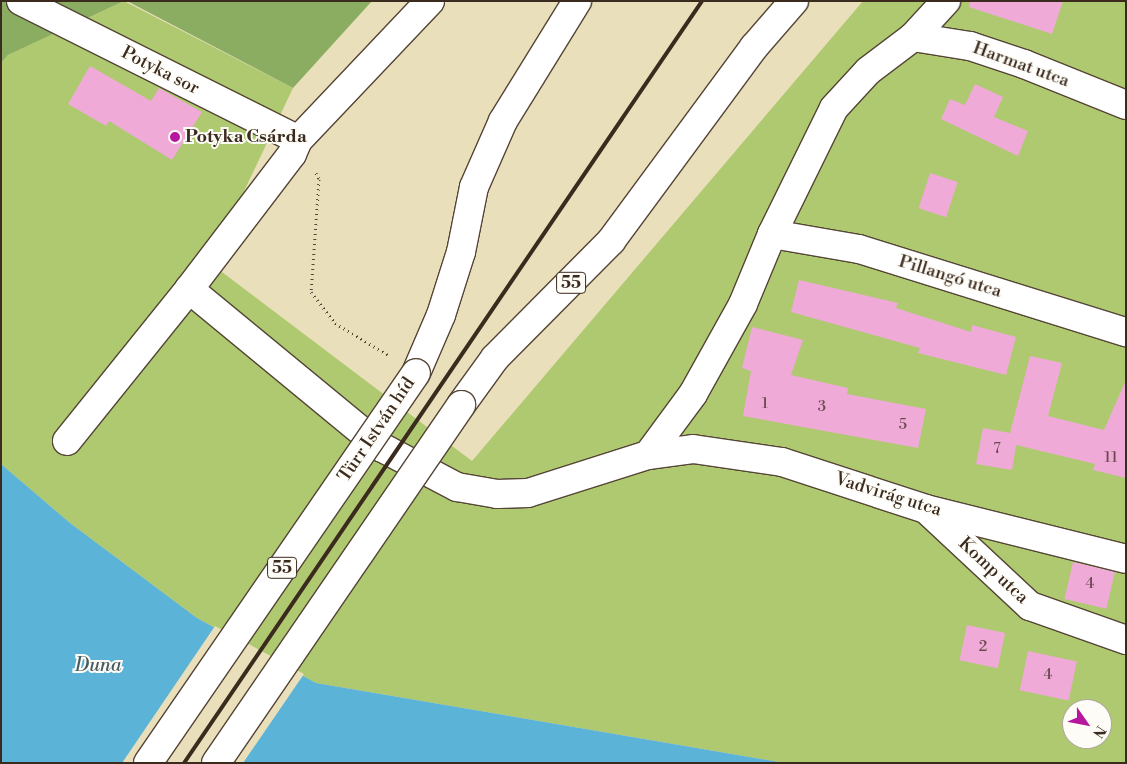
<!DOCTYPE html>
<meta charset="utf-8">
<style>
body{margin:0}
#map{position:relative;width:1127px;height:764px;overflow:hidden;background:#eadfbb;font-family:"Libre Bodoni",serif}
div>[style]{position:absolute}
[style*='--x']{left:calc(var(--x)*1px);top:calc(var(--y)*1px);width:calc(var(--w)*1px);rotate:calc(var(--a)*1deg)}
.green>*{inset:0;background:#aec96f}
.forest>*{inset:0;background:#8aad62}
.water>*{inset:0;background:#5bb3d8}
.pier>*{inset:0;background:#eadfbb}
.building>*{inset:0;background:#f0aad8;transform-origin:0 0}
.path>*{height:3px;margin-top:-1.5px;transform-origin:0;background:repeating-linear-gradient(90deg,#554536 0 1px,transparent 0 5px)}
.roads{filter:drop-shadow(1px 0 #554536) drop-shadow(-1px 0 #554536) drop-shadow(0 1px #554536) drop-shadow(0 -1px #554536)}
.street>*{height:28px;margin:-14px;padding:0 14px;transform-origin:14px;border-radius:14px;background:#fff}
.primary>*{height:28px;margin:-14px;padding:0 14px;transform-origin:14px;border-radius:14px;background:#fff}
.rail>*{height:4px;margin:-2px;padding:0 2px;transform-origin:2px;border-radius:2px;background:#3b2a1e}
.bridges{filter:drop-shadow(1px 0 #554536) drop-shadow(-1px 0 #554536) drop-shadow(0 1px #554536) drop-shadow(0 -1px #554536)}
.primary-bridge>*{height:28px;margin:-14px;padding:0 14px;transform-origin:14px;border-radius:14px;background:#fff}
.dots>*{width:14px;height:14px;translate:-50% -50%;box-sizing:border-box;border:2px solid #fdfcf7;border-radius:50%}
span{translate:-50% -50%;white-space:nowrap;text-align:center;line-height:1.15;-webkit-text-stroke:4px #fdfcf7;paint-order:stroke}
.number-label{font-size:15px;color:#684a4c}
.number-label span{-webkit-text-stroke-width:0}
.shield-label span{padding:1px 4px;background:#fdfcf7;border:1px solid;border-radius:4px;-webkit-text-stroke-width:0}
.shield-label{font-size:16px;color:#3b2a1e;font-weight:700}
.street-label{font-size:18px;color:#3b2a1e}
.poi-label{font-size:18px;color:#3b2a1e;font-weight:700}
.left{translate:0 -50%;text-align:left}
.water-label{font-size:19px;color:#465a5f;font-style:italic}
.frame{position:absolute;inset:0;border:2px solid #3b2a1e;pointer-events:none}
.north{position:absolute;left:1062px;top:699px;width:50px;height:50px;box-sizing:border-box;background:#fdfcf7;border:1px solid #afa8a0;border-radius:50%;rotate:123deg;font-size:14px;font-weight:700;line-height:20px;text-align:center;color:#3b2a1e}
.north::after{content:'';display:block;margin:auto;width:18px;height:22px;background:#b5179e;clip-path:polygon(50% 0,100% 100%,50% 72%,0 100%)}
</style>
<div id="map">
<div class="green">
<i style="clip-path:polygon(evenodd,124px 1px,293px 88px,210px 263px,472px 461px,863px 1px,1126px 1px,1126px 763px,785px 763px,316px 683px,197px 618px,70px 523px,1px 464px,1px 63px,8px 55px,124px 1px,1072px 709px,1102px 709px,1102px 739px,1072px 739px,1072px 709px)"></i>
</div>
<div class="forest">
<i style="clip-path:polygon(1px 1px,124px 1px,8px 55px,1px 63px)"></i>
<i style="clip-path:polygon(127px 1px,372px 1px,293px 88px)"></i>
</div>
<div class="water">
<i style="clip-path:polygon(1px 464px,70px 523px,197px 618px,316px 683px,785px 763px,1px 763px)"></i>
</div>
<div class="pier">
<i style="clip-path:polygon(215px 626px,304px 674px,243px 763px,122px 763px)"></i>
</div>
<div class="building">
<i style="clip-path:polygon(970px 1px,1063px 1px,1052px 34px,969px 7px)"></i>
<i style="clip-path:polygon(90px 66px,151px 101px,159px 88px,202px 112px,172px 160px,109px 121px,106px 126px,68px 104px)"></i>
<i style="clip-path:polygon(975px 84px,1003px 97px,994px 117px,1028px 131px,1018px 156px,941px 119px,950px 99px,965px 105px)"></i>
<i style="left:930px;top:173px;width:29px;height:37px;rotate:18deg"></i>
<i style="clip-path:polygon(799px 280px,898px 303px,896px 308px,971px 332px,972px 325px,1016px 337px,1006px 375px,918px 353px,920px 348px,791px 312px)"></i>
<i style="clip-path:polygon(752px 327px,803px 340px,791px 375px,848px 388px,847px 394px,926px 409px,918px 448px,743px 416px,751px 371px,742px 368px)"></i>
<i style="clip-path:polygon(1030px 356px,1062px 363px,1048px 416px,1104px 430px,1126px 380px,1126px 478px,1093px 470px,1095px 464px,1016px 445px,1012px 470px,976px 464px,983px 428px,1010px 433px)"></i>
<i style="left:1073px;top:562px;width:43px;height:38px;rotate:13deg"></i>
<i style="left:967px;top:625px;width:39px;height:36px;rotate:12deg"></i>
<i style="left:1028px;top:651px;width:50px;height:40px;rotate:12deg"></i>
</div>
<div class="path">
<i style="--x:316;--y:173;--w:7;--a:63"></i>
<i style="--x:319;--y:179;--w:113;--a:94"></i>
<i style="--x:311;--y:292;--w:39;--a:52"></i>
<i style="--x:335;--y:323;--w:62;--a:31.1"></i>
</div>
<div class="roads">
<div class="street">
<i style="--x:21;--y:1;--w:310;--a:26.6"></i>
<i style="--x:430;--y:1;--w:192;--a:133.5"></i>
<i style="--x:298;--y:140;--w:15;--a:113"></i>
<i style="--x:292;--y:154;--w:170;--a:127.3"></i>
<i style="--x:189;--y:289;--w:249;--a:39.5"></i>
<i style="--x:381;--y:447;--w:86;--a:27.8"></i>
<i style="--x:457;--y:487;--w:41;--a:9.9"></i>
<i style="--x:497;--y:494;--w:31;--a:-2"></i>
<i style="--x:528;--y:493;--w:126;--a:-17.6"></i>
<i style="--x:648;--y:455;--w:45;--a:-7.6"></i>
<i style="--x:693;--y:449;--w:90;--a:8.3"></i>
<i style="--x:782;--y:462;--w:151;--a:18.1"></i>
<i style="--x:926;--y:509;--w:206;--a:14"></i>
<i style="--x:913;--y:37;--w:58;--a:9"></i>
<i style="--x:970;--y:46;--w:57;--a:18.4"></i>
<i style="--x:1024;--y:64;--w:110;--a:21.9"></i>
<i style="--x:772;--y:234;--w:88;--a:9.8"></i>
<i style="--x:859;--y:249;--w:280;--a:17.3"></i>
<i style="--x:67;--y:441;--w:195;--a:-51.2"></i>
<i style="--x:648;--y:455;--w:76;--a:-53.6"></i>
<i style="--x:693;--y:394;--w:103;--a:-60.9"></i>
<i style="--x:743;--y:304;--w:76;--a:-67.5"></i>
<i style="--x:772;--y:234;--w:140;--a:-63.8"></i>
<i style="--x:834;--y:108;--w:50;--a:-47.4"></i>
<i style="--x:868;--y:71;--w:56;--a:-37.1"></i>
<i style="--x:913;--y:37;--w:49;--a:-47.5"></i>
<i style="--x:927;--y:510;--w:141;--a:43"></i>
<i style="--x:1030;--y:606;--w:102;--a:19.5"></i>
</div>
<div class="primary">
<i style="--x:416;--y:373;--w:63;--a:-66.7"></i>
<i style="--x:441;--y:315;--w:66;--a:-72.4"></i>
<i style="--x:461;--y:252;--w:66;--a:-78.7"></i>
<i style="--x:474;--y:187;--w:72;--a:-66.3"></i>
<i style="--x:503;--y:121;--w:141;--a:-58.3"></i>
<i style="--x:461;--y:405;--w:58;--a:-54.1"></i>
<i style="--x:495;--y:358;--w:165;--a:-45.2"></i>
<i style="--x:611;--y:241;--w:241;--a:-53.6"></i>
<i style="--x:754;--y:47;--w:61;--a:-49"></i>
</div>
</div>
<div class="rail">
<i style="--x:184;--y:763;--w:921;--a:-55.79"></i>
</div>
<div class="bridges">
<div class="primary-bridge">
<i style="--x:148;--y:763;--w:473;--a:-55.5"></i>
<i style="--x:216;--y:763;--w:434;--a:-55.6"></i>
</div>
</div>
<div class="dots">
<i style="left:175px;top:137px;background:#b5179e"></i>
</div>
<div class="number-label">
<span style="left:765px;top:404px">1</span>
<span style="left:822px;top:407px">3</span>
<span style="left:903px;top:425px">5</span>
<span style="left:997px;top:449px">7</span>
<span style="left:1111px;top:458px">11</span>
<span style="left:1090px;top:584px">4</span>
<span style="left:983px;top:647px">2</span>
<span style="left:1048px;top:675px">4</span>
</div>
<div class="shield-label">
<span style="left:571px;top:283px">55</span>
<span style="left:282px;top:568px">55</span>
</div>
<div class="street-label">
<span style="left:1021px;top:65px;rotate:20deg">Harmat utca</span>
<span style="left:160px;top:71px;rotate:27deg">Potyka sor</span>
<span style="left:950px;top:277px;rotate:17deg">Pillangó utca</span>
<span style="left:377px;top:430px;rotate:-56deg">Türr István híd</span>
<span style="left:888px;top:495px;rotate:17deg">Vadvirág utca</span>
<span style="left:993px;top:571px;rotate:43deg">Komp utca</span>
</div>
<div class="poi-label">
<span class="left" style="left:185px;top:137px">Potyka Csárda</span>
</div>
<div class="water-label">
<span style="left:98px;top:666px">Duna</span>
</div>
<div class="frame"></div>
<div class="north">N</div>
</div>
